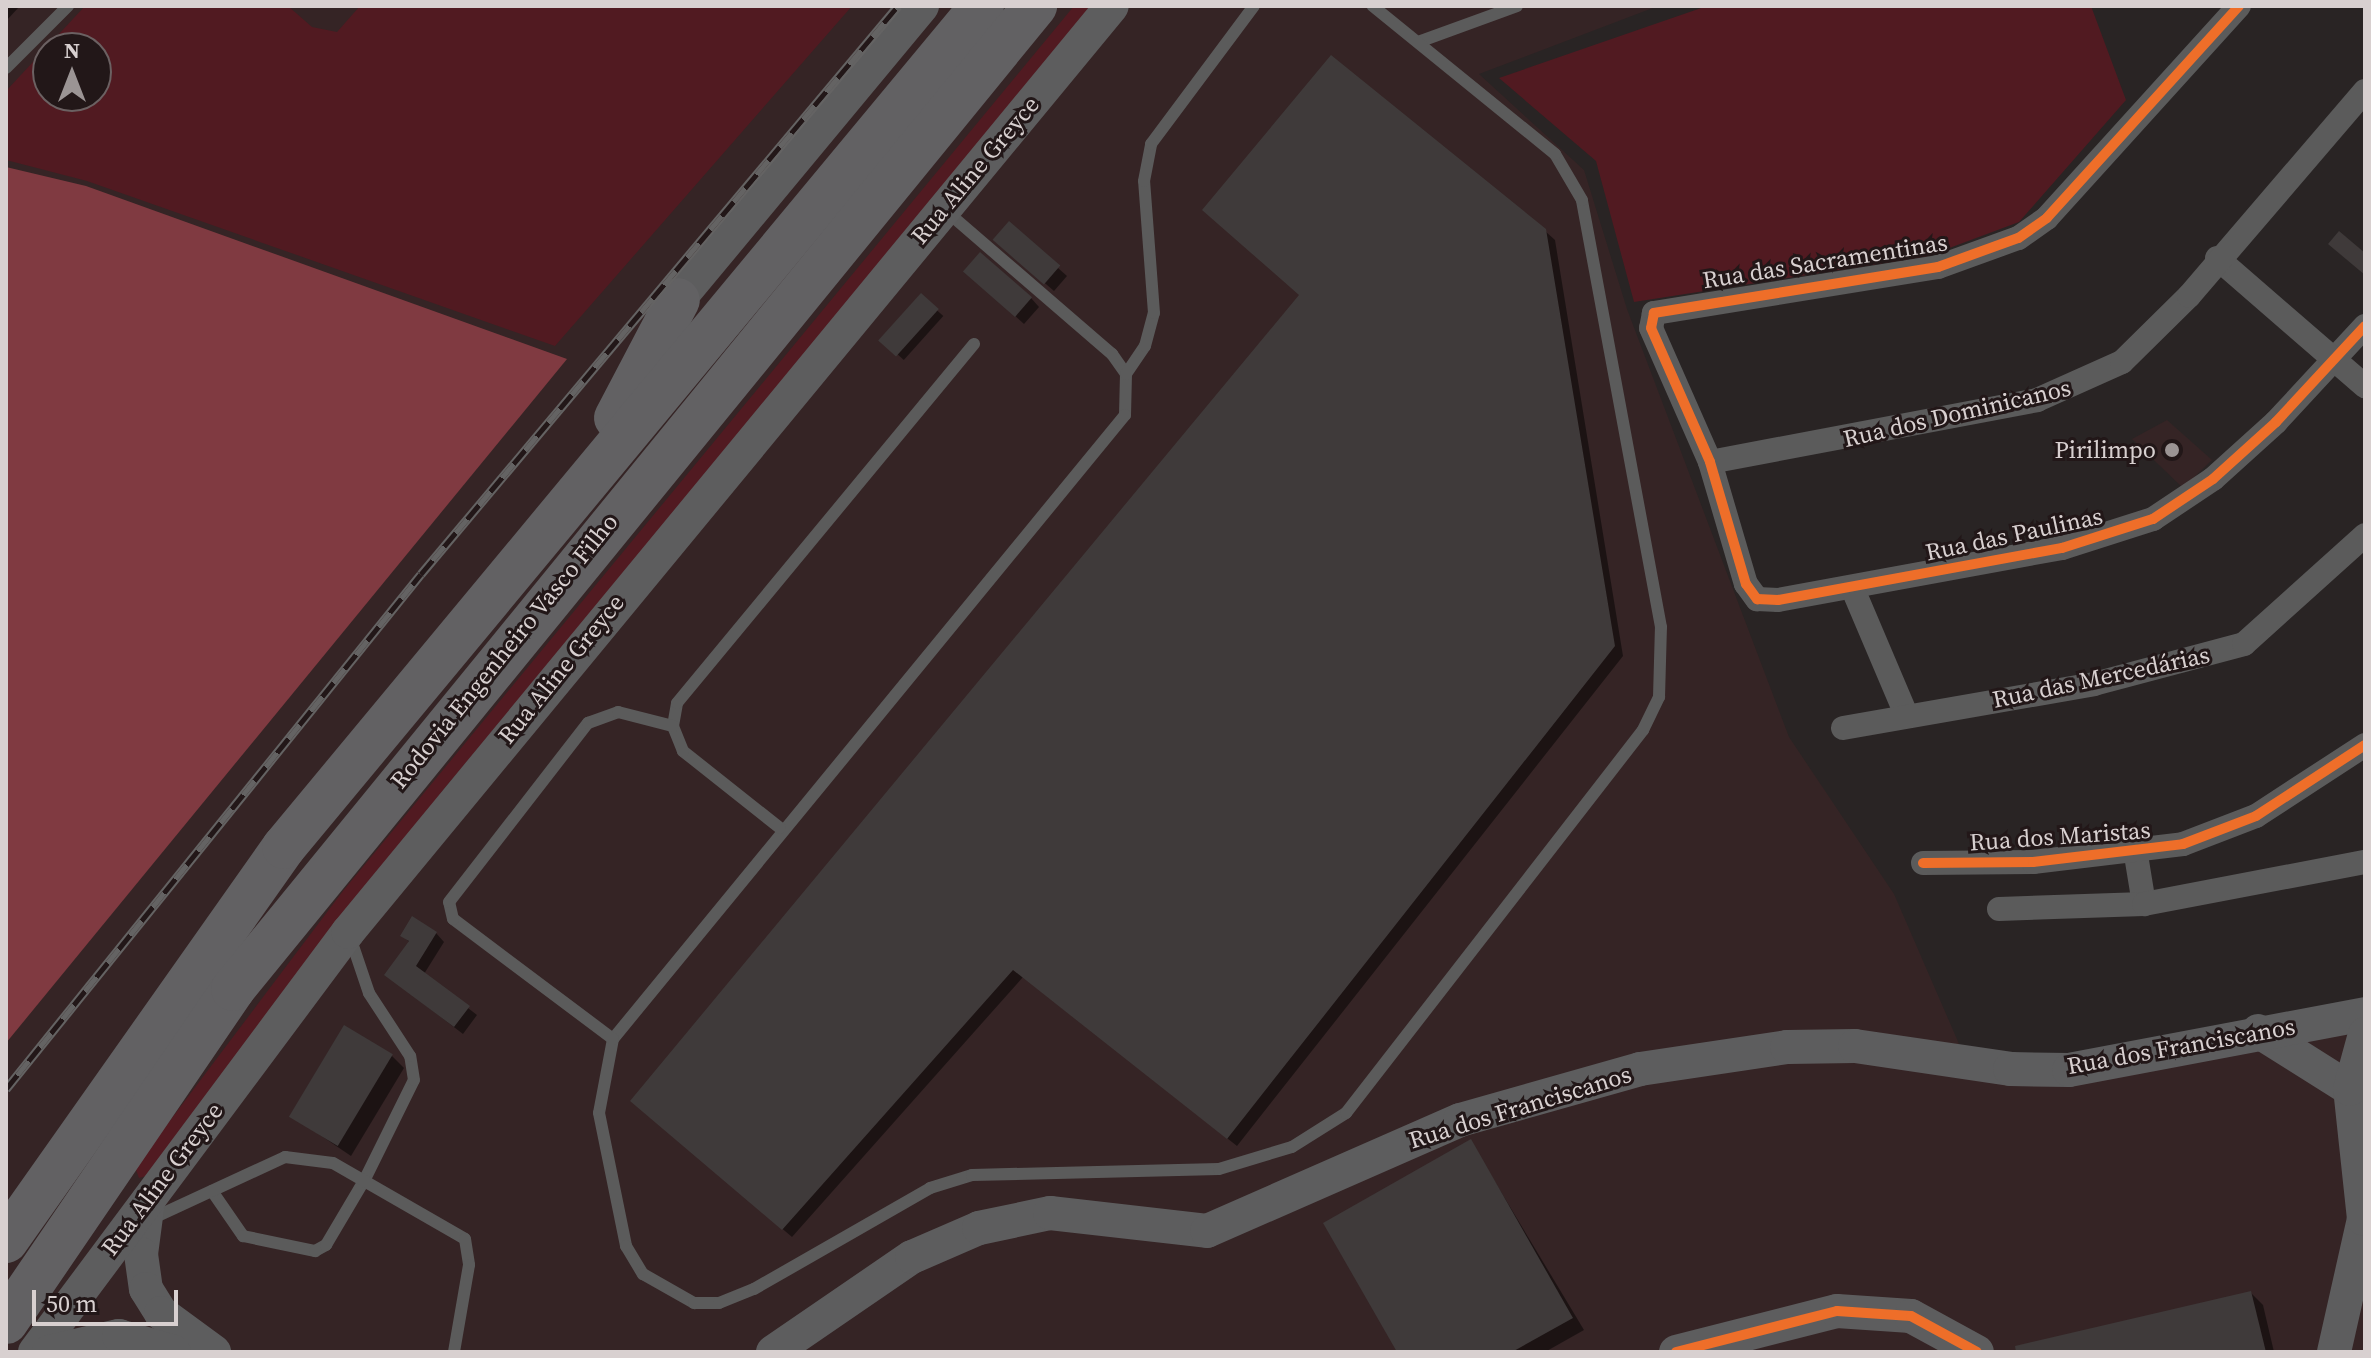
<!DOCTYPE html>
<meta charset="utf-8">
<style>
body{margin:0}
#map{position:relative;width:2371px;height:1358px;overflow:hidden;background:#292424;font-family:"Source Serif 4",serif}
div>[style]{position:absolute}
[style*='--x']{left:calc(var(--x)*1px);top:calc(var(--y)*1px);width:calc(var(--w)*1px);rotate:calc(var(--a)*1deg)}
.built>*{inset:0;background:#352425}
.green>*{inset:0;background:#511a21}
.forest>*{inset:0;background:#803a41}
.shadow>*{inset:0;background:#0007;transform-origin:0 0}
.building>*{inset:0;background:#3f3a3a;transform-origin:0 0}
.lane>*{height:12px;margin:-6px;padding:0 6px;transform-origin:6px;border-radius:6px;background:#5b5b5b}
.street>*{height:24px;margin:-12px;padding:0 12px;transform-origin:12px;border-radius:12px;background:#5b5b5b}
.secondary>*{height:34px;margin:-17px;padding:0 17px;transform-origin:17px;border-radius:17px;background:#5d5d5e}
.highway>*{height:44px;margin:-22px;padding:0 22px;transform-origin:22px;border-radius:22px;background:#626163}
.rail>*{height:9px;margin-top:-4.5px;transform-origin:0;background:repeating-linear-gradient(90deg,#221718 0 18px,#646363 0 36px);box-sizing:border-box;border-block:2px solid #646363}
.cycleway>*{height:10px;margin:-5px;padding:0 5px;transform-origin:5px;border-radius:5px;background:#ee6e29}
.dots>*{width:22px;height:22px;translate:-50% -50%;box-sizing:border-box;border:4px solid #221718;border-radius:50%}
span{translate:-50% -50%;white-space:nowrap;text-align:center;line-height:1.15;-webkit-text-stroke:6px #221718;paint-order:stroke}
.street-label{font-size:24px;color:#d8d0d0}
.poi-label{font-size:24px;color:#d8d0d0}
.right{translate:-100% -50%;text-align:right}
.frame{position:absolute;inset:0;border:8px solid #d8d0d0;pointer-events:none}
.north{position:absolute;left:32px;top:32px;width:80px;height:80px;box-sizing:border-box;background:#221718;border:2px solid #6b6162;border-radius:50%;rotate:0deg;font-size:22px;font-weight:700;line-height:32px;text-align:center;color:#d8d0d0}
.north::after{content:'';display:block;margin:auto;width:28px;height:36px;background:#9b9494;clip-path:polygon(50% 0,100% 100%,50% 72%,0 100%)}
.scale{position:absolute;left:32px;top:1290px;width:146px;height:36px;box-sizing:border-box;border:4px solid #d8d0d0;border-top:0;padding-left:10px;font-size:24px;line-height:28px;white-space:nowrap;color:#d8d0d0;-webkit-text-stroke:6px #221718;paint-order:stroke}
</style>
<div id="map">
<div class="built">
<i style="clip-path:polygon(evenodd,6px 6px,1658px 6px,1479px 74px,1584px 170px,1627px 309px,1789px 737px,1894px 894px,1963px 1053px,2069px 1061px,2365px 1018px,2365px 1352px,6px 1352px,6px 6px,48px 48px,96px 48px,96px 96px,48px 96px,48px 48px)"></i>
<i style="clip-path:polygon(2167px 420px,2212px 460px,2183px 488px,2132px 439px)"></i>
</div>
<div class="green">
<i style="clip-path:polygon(evenodd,85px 6px,288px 6px,312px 27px,337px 32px,360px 6px,852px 6px,555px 346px,87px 181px,6px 160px,6px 91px,85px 6px,48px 48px,96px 48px,96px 96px,48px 96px,48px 48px)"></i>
<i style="clip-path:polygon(1074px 6px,1096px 6px,444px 789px,153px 1174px,139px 1178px,135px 1167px,343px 891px)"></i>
<i style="clip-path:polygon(1707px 6px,2091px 6px,2126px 100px,2019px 222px,1928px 256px,1634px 302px,1596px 161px,1499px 78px)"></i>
</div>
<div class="forest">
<i style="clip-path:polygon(6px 167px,86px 186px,567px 359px,6px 1043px)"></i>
</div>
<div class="shadow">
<i style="clip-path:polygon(6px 6px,20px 6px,6px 21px)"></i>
<i style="clip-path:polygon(1545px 231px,1555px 240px,1623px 656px,1237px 1146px,1023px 977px,792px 1237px,642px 1109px,1301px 296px)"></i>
<i style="clip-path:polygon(1004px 248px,1058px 268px,1067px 276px,1054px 291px)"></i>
<i style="clip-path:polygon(975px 280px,1031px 298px,1039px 307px,1024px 324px)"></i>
<i style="left:921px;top:296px;width:30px;height:59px;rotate:42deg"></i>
<i style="clip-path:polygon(436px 933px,444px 942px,424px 974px,477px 1015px,463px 1034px,386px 975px,410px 943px,403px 935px)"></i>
<i style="clip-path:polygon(392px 1056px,404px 1068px,351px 1156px,292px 1116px)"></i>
<i style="clip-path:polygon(1471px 1142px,1584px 1330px,1545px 1352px,1400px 1352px)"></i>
<i style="clip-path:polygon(2251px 1293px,2263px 1305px,2274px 1352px,2046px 1352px)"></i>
</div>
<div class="building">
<i style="clip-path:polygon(1331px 55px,1546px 229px,1615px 646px,1227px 1139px,1013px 970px,782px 1230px,630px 1101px,1299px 295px,1202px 210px)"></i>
<i style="left:1009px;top:221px;width:68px;height:25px;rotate:41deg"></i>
<i style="clip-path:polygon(2339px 231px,2365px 253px,2365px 275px,2328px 244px)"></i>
<i style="left:980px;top:252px;width:69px;height:26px;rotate:41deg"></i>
<i style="left:921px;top:293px;width:24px;height:64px;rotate:42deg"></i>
<i style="clip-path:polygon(412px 916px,437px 932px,416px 966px,470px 1006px,454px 1027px,384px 975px,409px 941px,400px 936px)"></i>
<i style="left:344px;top:1025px;width:57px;height:107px;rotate:31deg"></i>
<i style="clip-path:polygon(1471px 1139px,1573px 1318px,1512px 1352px,1397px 1352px,1323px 1223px)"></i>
<i style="clip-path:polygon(2251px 1291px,2266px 1352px,2016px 1352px,2015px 1346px)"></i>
</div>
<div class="lane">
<i style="--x:1421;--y:41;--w:102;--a:-20"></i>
<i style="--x:6;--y:68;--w:88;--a:-45"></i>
<i style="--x:945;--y:210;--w:221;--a:40.8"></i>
<i style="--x:1112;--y:354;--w:24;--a:55"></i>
<i style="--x:1126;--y:374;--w:41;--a:91.4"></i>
<i style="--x:1125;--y:415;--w:807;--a:129.37"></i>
<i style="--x:613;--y:1039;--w:75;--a:100.7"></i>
<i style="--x:599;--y:1113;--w:136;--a:78.5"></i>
<i style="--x:626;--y:1246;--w:33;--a:59"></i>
<i style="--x:643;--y:1274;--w:59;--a:29.6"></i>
<i style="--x:694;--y:1303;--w:25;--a:0"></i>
<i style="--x:719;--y:1303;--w:38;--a:-22"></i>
<i style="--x:754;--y:1289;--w:203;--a:-29.8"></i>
<i style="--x:930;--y:1188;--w:44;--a:-17.2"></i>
<i style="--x:972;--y:1175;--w:247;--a:-1.4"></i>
<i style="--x:1219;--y:1169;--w:76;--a:-16.8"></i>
<i style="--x:1292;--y:1147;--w:64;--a:-32.2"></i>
<i style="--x:1346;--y:1113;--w:485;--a:-52.2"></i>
<i style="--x:1643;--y:730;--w:37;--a:-64"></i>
<i style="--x:1659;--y:697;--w:70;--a:-88.4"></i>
<i style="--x:1661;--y:627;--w:434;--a:-100.5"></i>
<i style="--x:1582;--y:200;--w:53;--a:-120.4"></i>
<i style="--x:1555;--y:154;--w:235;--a:-140.9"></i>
<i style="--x:1126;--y:374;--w:34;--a:-56"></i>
<i style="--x:1145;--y:346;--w:34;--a:-75"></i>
<i style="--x:1154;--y:313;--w:132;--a:-94.3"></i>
<i style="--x:1144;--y:181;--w:38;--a:-79"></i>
<i style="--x:1151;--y:144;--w:172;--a:-53.3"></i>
<i style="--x:780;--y:828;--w:124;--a:-141.6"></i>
<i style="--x:683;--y:751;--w:27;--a:-112"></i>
<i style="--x:673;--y:726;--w:23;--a:-80"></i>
<i style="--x:677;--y:703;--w:466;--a:-50.4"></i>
<i style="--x:613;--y:1039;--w:200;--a:-143.1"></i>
<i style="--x:453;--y:919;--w:17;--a:-103"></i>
<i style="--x:449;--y:902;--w:227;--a:-52.2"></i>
<i style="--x:588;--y:723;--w:32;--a:-20"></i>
<i style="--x:618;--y:712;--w:57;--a:14.3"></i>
<i style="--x:212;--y:1191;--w:55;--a:55.4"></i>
<i style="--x:243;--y:1236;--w:74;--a:11.8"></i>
<i style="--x:315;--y:1251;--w:13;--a:-29"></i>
<i style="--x:326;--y:1245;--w:77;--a:-59.4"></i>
<i style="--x:365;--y:1179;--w:110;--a:-63.7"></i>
<i style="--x:414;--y:1080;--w:24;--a:-99"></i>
<i style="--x:410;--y:1056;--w:75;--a:-123.1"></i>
<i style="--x:369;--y:993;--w:59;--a:-108.7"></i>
<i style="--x:151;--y:1219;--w:148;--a:-24.8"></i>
<i style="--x:285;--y:1157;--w:48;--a:7.1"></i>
<i style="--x:333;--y:1163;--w:152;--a:29.9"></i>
<i style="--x:465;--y:1239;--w:26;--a:81"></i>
<i style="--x:469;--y:1265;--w:88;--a:99.8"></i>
</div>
<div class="street">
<i style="--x:2239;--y:6;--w:286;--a:132.2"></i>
<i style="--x:2047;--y:218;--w:35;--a:145"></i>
<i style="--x:2018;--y:238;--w:85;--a:160.1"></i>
<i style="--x:1938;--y:267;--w:288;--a:170.8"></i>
<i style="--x:1654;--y:313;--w:15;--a:101"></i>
<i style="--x:1651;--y:328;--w:146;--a:66.2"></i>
<i style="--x:1710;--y:462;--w:127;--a:73.6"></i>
<i style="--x:1746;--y:584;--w:19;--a:54"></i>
<i style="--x:1757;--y:599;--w:21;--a:3"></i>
<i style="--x:1778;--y:600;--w:289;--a:-10.4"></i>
<i style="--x:2062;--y:548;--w:96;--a:-17.7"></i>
<i style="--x:2153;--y:519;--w:72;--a:-33.7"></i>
<i style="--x:2213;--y:479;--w:85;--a:-42.1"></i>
<i style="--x:2276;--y:422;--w:131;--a:-47.2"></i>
<i style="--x:2217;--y:258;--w:196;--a:40.9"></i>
<i style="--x:1710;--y:462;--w:333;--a:-10.7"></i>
<i style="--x:2037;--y:400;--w:93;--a:-24.1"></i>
<i style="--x:2122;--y:362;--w:94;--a:-44.6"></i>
<i style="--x:2189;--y:296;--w:270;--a:-49.4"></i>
<i style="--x:1852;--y:587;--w:138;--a:67"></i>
<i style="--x:1843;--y:728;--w:255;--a:-9.9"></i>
<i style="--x:2094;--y:684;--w:155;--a:-14.9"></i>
<i style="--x:2244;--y:644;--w:163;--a:-42"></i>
<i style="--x:2136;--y:855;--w:50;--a:80.7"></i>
<i style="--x:1923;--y:863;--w:110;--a:-0.5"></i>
<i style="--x:2033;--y:862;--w:151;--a:-6.8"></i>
<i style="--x:2183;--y:844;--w:78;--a:-21"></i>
<i style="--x:2256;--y:816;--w:130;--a:-33.1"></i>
<i style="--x:1999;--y:909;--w:145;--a:-2"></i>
<i style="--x:2144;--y:904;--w:225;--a:-10.8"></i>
</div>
<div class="secondary">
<i style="--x:678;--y:300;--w:382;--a:-50.3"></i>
<i style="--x:2258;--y:1031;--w:109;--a:32.2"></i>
<i style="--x:148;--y:1201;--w:53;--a:97.5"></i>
<i style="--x:141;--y:1254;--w:35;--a:82"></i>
<i style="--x:146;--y:1289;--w:28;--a:58"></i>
<i style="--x:161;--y:1313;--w:66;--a:36.3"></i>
<i style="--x:35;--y:1352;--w:524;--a:-53.31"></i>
<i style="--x:348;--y:932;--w:1200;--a:-50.48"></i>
<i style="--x:49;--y:1352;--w:72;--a:-12.9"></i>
<i style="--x:119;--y:1336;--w:57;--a:16.2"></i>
<i style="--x:773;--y:1352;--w:168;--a:-34.4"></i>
<i style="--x:912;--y:1257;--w:73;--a:-23.4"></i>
<i style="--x:979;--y:1228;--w:73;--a:-11.9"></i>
<i style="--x:1050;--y:1213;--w:158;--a:6.5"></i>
<i style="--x:1207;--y:1231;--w:276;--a:-23.7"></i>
<i style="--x:1460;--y:1120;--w:187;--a:-15.8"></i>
<i style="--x:1640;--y:1069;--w:149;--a:-8.5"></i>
<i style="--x:1787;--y:1047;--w:68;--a:-0.8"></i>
<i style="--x:1855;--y:1046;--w:157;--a:8.4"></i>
<i style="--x:2010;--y:1069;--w:59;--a:1"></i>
<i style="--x:2069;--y:1070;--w:301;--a:-10.7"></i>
<i style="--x:1676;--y:1352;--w:166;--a:-14.3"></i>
<i style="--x:1837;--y:1311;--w:74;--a:3.9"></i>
<i style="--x:1911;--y:1316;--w:75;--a:28.6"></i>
<i style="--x:2334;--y:1352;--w:136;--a:-77.3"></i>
<i style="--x:2364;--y:1219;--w:131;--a:-96.1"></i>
<i style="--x:2350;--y:1089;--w:57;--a:-74.7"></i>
</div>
<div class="highway">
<i style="--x:616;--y:418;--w:133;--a:-62.3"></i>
<i style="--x:6;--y:1241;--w:482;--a:-54.8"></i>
<i style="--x:284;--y:847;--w:1093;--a:-50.31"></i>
<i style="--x:6;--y:1322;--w:403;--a:-55.7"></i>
<i style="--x:233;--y:989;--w:1269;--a:-50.79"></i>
</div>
<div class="rail">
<i style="--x:6;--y:1089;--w:661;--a:-51.14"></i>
<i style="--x:421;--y:574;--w:742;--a:-49.98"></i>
</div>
<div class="cycleway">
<i style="--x:2239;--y:6;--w:286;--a:132.2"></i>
<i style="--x:2047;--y:218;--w:35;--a:145"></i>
<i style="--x:2018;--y:238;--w:85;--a:160.1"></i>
<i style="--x:1938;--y:267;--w:288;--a:170.8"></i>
<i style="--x:1654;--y:313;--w:15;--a:101"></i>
<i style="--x:1651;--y:328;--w:146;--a:66.2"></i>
<i style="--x:1710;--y:462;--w:127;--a:73.6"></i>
<i style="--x:1746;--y:584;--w:19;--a:54"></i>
<i style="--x:1757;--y:599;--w:21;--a:3"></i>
<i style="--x:1778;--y:600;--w:289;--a:-10.4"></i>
<i style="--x:2062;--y:548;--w:96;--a:-17.7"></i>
<i style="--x:2153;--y:519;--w:72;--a:-33.7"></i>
<i style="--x:2213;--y:479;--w:85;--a:-42.1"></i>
<i style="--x:2276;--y:422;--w:131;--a:-47.2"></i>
<i style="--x:1923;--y:863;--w:110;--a:-0.5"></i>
<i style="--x:2033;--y:862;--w:151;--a:-6.8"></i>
<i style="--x:2183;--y:844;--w:78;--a:-21"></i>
<i style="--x:2256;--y:816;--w:130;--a:-33.1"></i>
<i style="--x:1676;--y:1352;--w:166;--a:-14.3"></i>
<i style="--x:1837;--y:1311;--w:74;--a:3.9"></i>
<i style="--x:1911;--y:1316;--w:75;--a:28.6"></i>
</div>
<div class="dots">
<i style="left:2172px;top:450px;background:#9b9494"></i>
</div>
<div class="street-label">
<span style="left:975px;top:170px;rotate:-50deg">Rua Aline Greyce</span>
<span style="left:1825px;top:261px;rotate:-9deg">Rua das Sacramentinas</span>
<span style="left:1957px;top:413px;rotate:-13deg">Rua dos Dominicanos</span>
<span style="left:2014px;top:534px;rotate:-12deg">Rua das Paulinas</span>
<span style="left:504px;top:651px;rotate:-51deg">Rodovia Engenheiro Vasco Filho</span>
<span style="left:561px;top:669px;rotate:-51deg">Rua Aline Greyce</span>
<span style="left:2101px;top:677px;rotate:-12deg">Rua das Mercedárias</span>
<span style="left:2060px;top:836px;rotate:-4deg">Rua dos Maristas</span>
<span style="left:2181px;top:1046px;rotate:-10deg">Rua dos Franciscanos</span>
<span style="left:1520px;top:1107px;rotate:-17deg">Rua dos Franciscanos</span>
<span style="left:162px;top:1179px;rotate:-53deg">Rua Aline Greyce</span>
</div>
<div class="poi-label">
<span class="right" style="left:2156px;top:450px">Pirilimpo</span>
</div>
<div class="frame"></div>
<div class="north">N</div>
<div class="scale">50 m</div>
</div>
